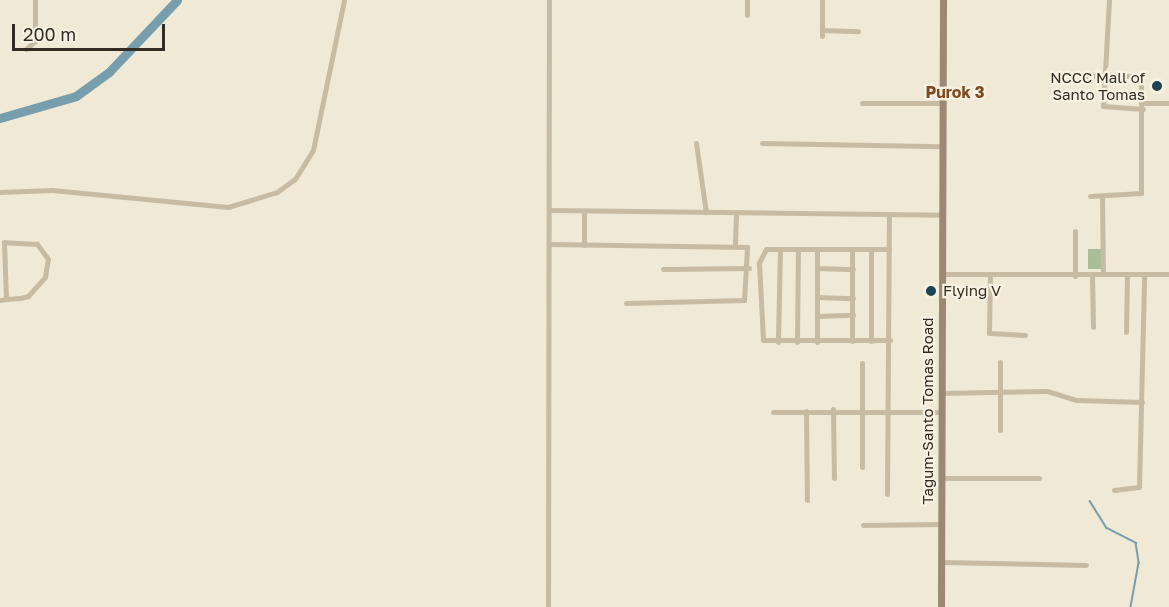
<!DOCTYPE html>
<style>
body{margin:0}
#map{position:relative;width:1169px;height:607px;overflow:hidden;background:#f0e9d6;font-family:"Golos Text",sans-serif}
div>[style]{position:absolute}
[style*='--x']{left:calc(var(--x)*1px);top:calc(var(--y)*1px);width:calc(var(--w)*1px);rotate:calc(var(--a)*1deg)}
.green>*{inset:0;background:#a9be97;transform-origin:0 0}
.stream>*{height:1.5px;margin:-0.75px;padding:0 0.75px;transform-origin:0.75px;border-radius:0.75px;background:#769eac}
.river>*{height:9px;margin:-4.5px;padding:0 4.5px;transform-origin:4.5px;border-radius:4.5px;background:#769eac}
.street>*{height:5px;margin:-2.5px;padding:0 2.5px;transform-origin:2.5px;border-radius:2.5px;background:#c7bba3}
.secondary>*{height:7px;margin:-3.5px;padding:0 3.5px;transform-origin:3.5px;border-radius:3.5px;background:#9a8a75}
.dots>*{width:16px;height:16px;translate:-50% -50%;box-sizing:border-box;border:3px solid #f8f2e2;border-radius:50%}
span{translate:-50% -50%;white-space:nowrap;text-align:center;line-height:1.15;-webkit-text-stroke:4.5px #f8f2e2;paint-order:stroke}
.poi-label{font-size:15px;color:#322c25}
.right{translate:-100% -50%;text-align:right}
.left{translate:0 -50%;text-align:left}
.street-label{font-size:15px;color:#322c25}
.neighbourhood-label{font-size:16px;color:#7f4a20;font-weight:700}
.scale{position:absolute;left:12px;top:24px;width:153px;height:27px;box-sizing:border-box;border:3px solid #322c25;border-top:0;padding-left:8px;font-size:18px;line-height:21px;white-space:nowrap;color:#322c25;-webkit-text-stroke:4px #f8f2e2;paint-order:stroke}
</style>
<div id="map">
<div class="green">
<i style="left:1088px;top:249px;width:13px;height:20px"></i>
</div>
<div class="stream">
<i style="--x:1090;--y:501;--w:32;--a:58"></i>
<i style="--x:1107;--y:528;--w:33;--a:27"></i>
<i style="--x:1136;--y:543;--w:20;--a:81"></i>
<i style="--x:1139;--y:563;--w:45;--a:100.3"></i>
</div>
<div class="river">
<i style="--x:0;--y:118;--w:79;--a:-16.1"></i>
<i style="--x:76;--y:96;--w:41;--a:-36"></i>
<i style="--x:109;--y:72;--w:99;--a:-46.6"></i>
</div>
<div class="street">
<i style="--x:747;--y:0;--w:15;--a:90"></i>
<i style="--x:822;--y:0;--w:36;--a:90"></i>
<i style="--x:1109;--y:0;--w:106;--a:93.2"></i>
<i style="--x:1103;--y:106;--w:40;--a:4.3"></i>
<i style="--x:822;--y:30;--w:36;--a:2"></i>
<i style="--x:26;--y:49;--w:12;--a:-42"></i>
<i style="--x:35;--y:41;--w:41;--a:-90"></i>
<i style="--x:1080;--y:76;--w:57;--a:0"></i>
<i style="--x:1137;--y:76;--w:6;--a:45"></i>
<i style="--x:1141;--y:80;--w:113;--a:90"></i>
<i style="--x:1141;--y:193;--w:51;--a:176.6"></i>
<i style="--x:862;--y:103;--w:80;--a:0"></i>
<i style="--x:1143;--y:103;--w:26;--a:0"></i>
<i style="--x:696;--y:143;--w:70;--a:81.8"></i>
<i style="--x:762;--y:143;--w:180;--a:1"></i>
<i style="--x:0;--y:192;--w:52;--a:-2.2"></i>
<i style="--x:52;--y:190;--w:177;--a:5.5"></i>
<i style="--x:228;--y:207;--w:51;--a:-17"></i>
<i style="--x:277;--y:192;--w:22;--a:-36"></i>
<i style="--x:295;--y:179;--w:34;--a:-58"></i>
<i style="--x:313;--y:150;--w:153;--a:-78.3"></i>
<i style="--x:1102;--y:196;--w:78;--a:89.3"></i>
<i style="--x:549;--y:210;--w:393;--a:0.7"></i>
<i style="--x:1075;--y:231;--w:45;--a:90"></i>
<i style="--x:550;--y:244;--w:197;--a:0.9"></i>
<i style="--x:747;--y:247;--w:53;--a:93.2"></i>
<i style="--x:744;--y:300;--w:118;--a:178.5"></i>
<i style="--x:735;--y:244;--w:32;--a:-88"></i>
<i style="--x:584;--y:245;--w:33;--a:-90"></i>
<i style="--x:817;--y:249;--w:93;--a:90"></i>
<i style="--x:889;--y:249;--w:123;--a:180"></i>
<i style="--x:766;--y:249;--w:16;--a:117"></i>
<i style="--x:759;--y:263;--w:77;--a:87"></i>
<i style="--x:763;--y:340;--w:127;--a:0"></i>
<i style="--x:871;--y:250;--w:91;--a:90"></i>
<i style="--x:817;--y:268;--w:36;--a:2"></i>
<i style="--x:663;--y:269;--w:86;--a:-0.7"></i>
<i style="--x:942;--y:274;--w:227;--a:0"></i>
<i style="--x:990;--y:275;--w:58;--a:91"></i>
<i style="--x:989;--y:333;--w:36;--a:3"></i>
<i style="--x:1092;--y:275;--w:52;--a:88.9"></i>
<i style="--x:817;--y:297;--w:36;--a:2"></i>
<i style="--x:0;--y:300;--w:6;--a:-9"></i>
<i style="--x:6;--y:299;--w:14;--a:-4"></i>
<i style="--x:20;--y:298;--w:8;--a:-14"></i>
<i style="--x:28;--y:296;--w:25;--a:-48"></i>
<i style="--x:45;--y:277;--w:18;--a:-81"></i>
<i style="--x:48;--y:259;--w:19;--a:-126"></i>
<i style="--x:37;--y:244;--w:33;--a:-177"></i>
<i style="--x:4;--y:242;--w:57;--a:88"></i>
<i style="--x:817;--y:316;--w:36;--a:-2"></i>
<i style="--x:1126;--y:332;--w:57;--a:-89"></i>
<i style="--x:852;--y:341;--w:91;--a:-90"></i>
<i style="--x:778;--y:342;--w:93;--a:-88.8"></i>
<i style="--x:797;--y:342;--w:93;--a:-89.4"></i>
<i style="--x:941;--y:393;--w:106;--a:-1.1"></i>
<i style="--x:1047;--y:391;--w:31;--a:17"></i>
<i style="--x:1077;--y:400;--w:65;--a:1.8"></i>
<i style="--x:833;--y:409;--w:69;--a:89.2"></i>
<i style="--x:806;--y:411;--w:89;--a:89.4"></i>
<i style="--x:773;--y:412;--w:168;--a:0"></i>
<i style="--x:1000;--y:430;--w:68;--a:-90"></i>
<i style="--x:862;--y:467;--w:104;--a:-90"></i>
<i style="--x:941;--y:478;--w:98;--a:0"></i>
<i style="--x:1114;--y:490;--w:25;--a:-7"></i>
<i style="--x:1139;--y:487;--w:212;--a:-88.6"></i>
<i style="--x:887;--y:494;--w:280;--a:-89.6"></i>
<i style="--x:863;--y:525;--w:78;--a:-0.7"></i>
<i style="--x:941;--y:562;--w:145;--a:1.2"></i>
<i style="--x:548;--y:607;--w:607;--a:-89.91"></i>
</div>
<div class="secondary">
<i style="--x:941;--y:607;--w:607;--a:-89.81"></i>
</div>
<div class="dots">
<i style="left:1157px;top:86px;background:#1c4352"></i>
<i style="left:931px;top:291px;background:#1c4352"></i>
</div>
<div class="poi-label">
<span class="right" style="left:1145px;top:86px">NCCC Mall of<br>Santo Tomas</span>
<span class="left" style="left:943px;top:291px">Flying V</span>
</div>
<div class="street-label">
<span style="left:928px;top:411px;rotate:-90deg">Tagum-Santo Tomas Road</span>
</div>
<div class="neighbourhood-label">
<span style="left:955px;top:92px">Purok 3</span>
</div>
<div class="scale">200 m</div>
</div>
